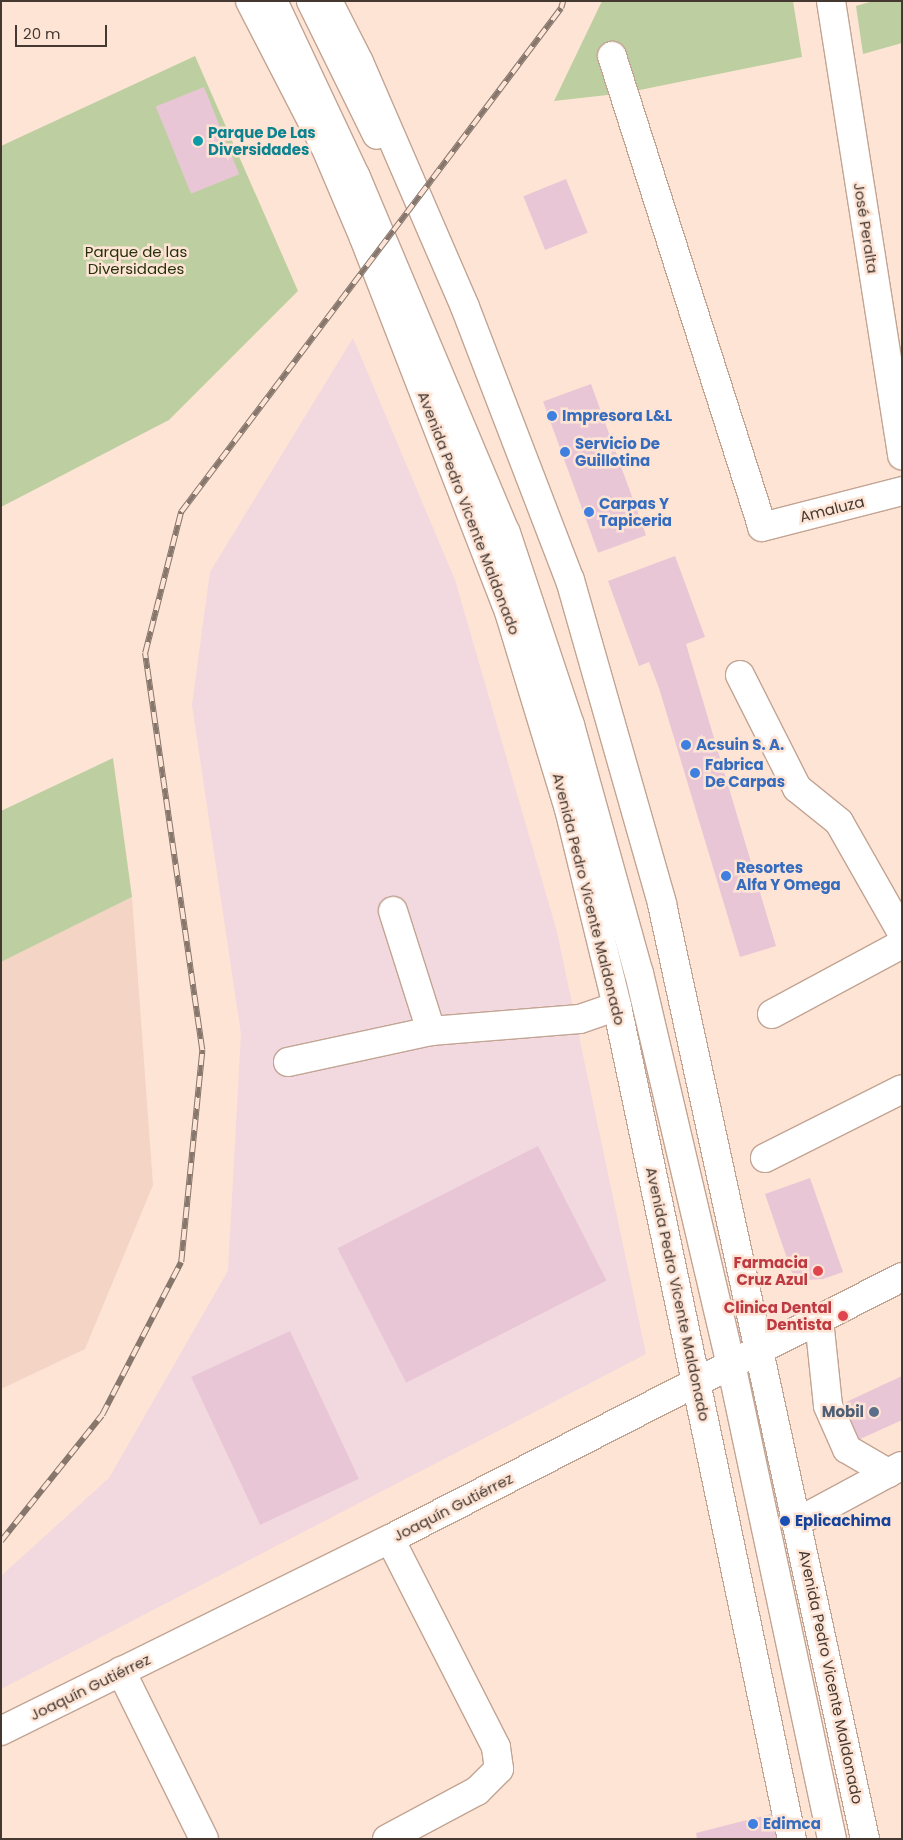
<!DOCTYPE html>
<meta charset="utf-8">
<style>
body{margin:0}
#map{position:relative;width:903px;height:1840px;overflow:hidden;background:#fee4d5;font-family:Poppins,sans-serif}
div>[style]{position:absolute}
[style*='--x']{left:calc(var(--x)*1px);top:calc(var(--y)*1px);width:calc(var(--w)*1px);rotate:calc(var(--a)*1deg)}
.commercial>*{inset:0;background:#f2d8df}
.built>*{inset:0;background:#f4d4c4}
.green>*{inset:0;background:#bdcfa0}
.building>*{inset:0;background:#e8c6d5;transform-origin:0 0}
.roads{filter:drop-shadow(1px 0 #c2a493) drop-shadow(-1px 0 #c2a493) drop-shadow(0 1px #c2a493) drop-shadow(0 -1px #c2a493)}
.minor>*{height:28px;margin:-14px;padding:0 14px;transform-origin:14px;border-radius:14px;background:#fff}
.major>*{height:28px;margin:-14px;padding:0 14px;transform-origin:14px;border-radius:14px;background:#fff}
.rail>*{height:5.5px;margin-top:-2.75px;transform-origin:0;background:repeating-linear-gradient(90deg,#fee4d5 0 11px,#87766c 0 22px);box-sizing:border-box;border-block:1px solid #87766c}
.dots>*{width:14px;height:14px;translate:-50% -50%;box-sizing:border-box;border:2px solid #fee4d5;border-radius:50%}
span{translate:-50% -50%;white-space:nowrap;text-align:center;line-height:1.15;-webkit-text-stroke:5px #fee4d5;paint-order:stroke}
.culture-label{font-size:15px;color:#0d838f;font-weight:700}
.left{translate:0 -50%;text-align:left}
.street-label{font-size:15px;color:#443831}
.park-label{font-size:15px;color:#26320c}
.shop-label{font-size:15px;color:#366cbe;font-weight:700}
.health-label{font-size:15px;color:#be3a42;font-weight:700}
.right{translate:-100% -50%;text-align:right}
.service-label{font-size:15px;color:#4e5e75;font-weight:700}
.transit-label{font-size:15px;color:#164399;font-weight:700}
.frame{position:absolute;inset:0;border:2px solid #443831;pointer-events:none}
.scale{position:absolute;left:15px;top:25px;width:92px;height:22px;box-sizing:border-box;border:2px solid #443831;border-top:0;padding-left:6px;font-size:15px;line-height:18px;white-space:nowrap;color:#443831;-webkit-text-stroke:4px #fee4d5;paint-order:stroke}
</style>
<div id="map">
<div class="commercial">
<i style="clip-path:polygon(353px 338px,455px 580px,557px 932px,646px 1354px,1px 1689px,1px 1576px,109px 1478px,228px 1271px,241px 1034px,192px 705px,210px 572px)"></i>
</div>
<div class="built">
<i style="clip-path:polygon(132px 897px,153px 1185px,85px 1349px,1px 1389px,1px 962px)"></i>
</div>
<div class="green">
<i style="clip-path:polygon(602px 1px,793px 1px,802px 57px,625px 93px,554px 101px)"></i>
<i style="clip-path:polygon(873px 1px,902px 1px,902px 43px,863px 54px,856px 6px)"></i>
<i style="clip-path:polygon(195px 56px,298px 291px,169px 420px,1px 507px,1px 146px)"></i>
<i style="clip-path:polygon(113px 758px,132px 897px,1px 962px,1px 811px)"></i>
</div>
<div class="building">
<i style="left:204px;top:87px;width:94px;height:52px;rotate:68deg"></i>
<i style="left:566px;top:179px;width:58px;height:46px;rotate:68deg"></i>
<i style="left:591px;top:384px;width:161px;height:51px;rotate:70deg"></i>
<i style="clip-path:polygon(675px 556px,705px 637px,686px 644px,776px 946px,740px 957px,659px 688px,649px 662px,639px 666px,608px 581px)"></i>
<i style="left:538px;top:1146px;width:151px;height:225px;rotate:63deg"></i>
<i style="clip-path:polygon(810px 1178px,843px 1272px,823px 1279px,807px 1280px,792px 1273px,765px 1194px)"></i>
<i style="left:290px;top:1331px;width:163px;height:109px;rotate:65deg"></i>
<i style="clip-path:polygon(902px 1376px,902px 1420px,858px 1440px,842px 1404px)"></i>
<i style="clip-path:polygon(771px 1814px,777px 1839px,697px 1839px,696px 1833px)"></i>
</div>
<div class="roads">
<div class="minor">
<i style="--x:273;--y:1;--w:195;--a:64.8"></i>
<i style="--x:356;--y:177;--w:386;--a:67.2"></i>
<i style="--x:506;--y:533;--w:202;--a:71.6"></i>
<i style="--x:570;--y:725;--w:257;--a:74.5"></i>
<i style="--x:639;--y:973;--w:402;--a:76.8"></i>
<i style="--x:731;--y:1364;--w:486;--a:78"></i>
<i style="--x:311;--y:1;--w:149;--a:63.8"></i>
<i style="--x:612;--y:56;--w:494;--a:72.3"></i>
<i style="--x:762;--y:527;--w:145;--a:-14.4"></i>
<i style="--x:740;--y:675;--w:127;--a:63.2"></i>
<i style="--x:797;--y:788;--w:54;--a:39"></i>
<i style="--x:839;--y:822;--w:125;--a:60.4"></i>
<i style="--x:393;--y:911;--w:126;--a:72.4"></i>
<i style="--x:431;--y:1031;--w:149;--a:-4.6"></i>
<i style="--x:580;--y:1019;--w:39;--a:-19"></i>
<i style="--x:772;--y:1014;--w:148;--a:-28.3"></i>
<i style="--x:288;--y:1062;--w:146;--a:-12.2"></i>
<i style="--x:765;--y:1158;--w:153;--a:-26.7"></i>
<i style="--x:819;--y:1320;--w:86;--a:84"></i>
<i style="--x:828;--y:1406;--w:47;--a:66.2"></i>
<i style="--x:847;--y:1449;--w:48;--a:30.3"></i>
<i style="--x:799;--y:1521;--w:116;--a:-28.3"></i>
<i style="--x:121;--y:1671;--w:187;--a:63.7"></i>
<i style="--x:1;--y:1731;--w:434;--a:-26.3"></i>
<i style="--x:390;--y:1539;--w:575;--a:-27.1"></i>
<i style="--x:387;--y:1839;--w:102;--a:-28.1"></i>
<i style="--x:477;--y:1791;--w:31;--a:-45"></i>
<i style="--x:499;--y:1769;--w:22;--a:-98"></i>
<i style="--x:496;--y:1747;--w:233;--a:-117"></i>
</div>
<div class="major">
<i style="--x:250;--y:1;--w:163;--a:62.7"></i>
<i style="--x:325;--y:146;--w:100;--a:67"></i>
<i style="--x:364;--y:238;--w:404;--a:68.8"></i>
<i style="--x:510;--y:615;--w:203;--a:73.1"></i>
<i style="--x:569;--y:809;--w:203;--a:76.3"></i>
<i style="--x:617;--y:1006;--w:851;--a:78.14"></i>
<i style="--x:328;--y:1;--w:68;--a:63.1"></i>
<i style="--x:359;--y:62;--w:267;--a:66.6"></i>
<i style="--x:465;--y:307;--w:292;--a:69"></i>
<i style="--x:570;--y:580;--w:337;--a:74.1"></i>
<i style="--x:662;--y:904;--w:957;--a:77.75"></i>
<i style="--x:831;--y:1;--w:460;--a:81.1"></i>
</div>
</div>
<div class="rail">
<i style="--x:1;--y:1541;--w:161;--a:-51.3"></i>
<i style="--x:102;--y:1415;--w:172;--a:-62.7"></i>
<i style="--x:181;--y:1262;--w:213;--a:-84.3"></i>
<i style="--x:202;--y:1050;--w:401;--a:-98.2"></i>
<i style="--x:145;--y:653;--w:146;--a:-75.7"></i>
<i style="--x:181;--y:512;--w:631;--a:-52.98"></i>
<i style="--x:561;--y:8;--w:7;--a:-74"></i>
</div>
<div class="dots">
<i style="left:198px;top:141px;background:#0f9aa8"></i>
<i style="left:552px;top:416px;background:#3f7fe0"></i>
<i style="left:565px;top:452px;background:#3f7fe0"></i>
<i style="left:589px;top:512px;background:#3f7fe0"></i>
<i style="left:686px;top:745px;background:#3f7fe0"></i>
<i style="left:695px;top:773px;background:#3f7fe0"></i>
<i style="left:726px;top:876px;background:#3f7fe0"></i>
<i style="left:818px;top:1271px;background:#e0444e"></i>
<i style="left:843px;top:1316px;background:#e0444e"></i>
<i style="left:874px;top:1412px;background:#5c6f8a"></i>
<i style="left:785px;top:1521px;background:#1a4fb4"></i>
<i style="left:753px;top:1824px;background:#3f7fe0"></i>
</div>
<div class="culture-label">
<span class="left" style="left:208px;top:141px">Parque De Las<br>Diversidades</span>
</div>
<div class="street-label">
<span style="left:866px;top:228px;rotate:81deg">José Peralta</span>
<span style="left:832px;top:509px;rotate:-14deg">Amaluza</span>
<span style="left:469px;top:513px;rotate:69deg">Avenida Pedro Vicente Maldonado</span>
<span style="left:589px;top:899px;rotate:76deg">Avenida Pedro Vicente Maldonado</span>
<span style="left:678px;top:1294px;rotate:78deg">Avenida Pedro Vicente Maldonado</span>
<span style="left:453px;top:1507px;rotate:-27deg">Joaquín Gutiérrez</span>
<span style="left:831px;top:1677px;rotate:78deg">Avenida Pedro Vicente Maldonado</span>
<span style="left:90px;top:1687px;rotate:-26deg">Joaquín Gutiérrez</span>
</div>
<div class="park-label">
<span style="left:136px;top:260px">Parque de las<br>Diversidades</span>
</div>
<div class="shop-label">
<span class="left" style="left:562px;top:416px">Impresora L&amp;L</span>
<span class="left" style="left:575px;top:452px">Servicio De<br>Guillotina</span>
<span class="left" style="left:599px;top:512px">Carpas Y<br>Tapiceria</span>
<span class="left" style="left:696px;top:745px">Acsuin S. A.</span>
<span class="left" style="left:705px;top:773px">Fabrica<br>De Carpas</span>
<span class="left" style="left:736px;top:876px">Resortes<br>Alfa Y Omega</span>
<span class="left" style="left:763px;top:1824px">Edimca</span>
</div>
<div class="health-label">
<span class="right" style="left:808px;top:1271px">Farmacia<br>Cruz Azul</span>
<span class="right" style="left:832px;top:1316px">Clinica Dental<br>Dentista</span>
</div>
<div class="service-label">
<span class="right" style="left:864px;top:1412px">Mobil</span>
</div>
<div class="transit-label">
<span class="left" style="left:795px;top:1521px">Eplicachima</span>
</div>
<div class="frame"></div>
<div class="scale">20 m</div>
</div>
